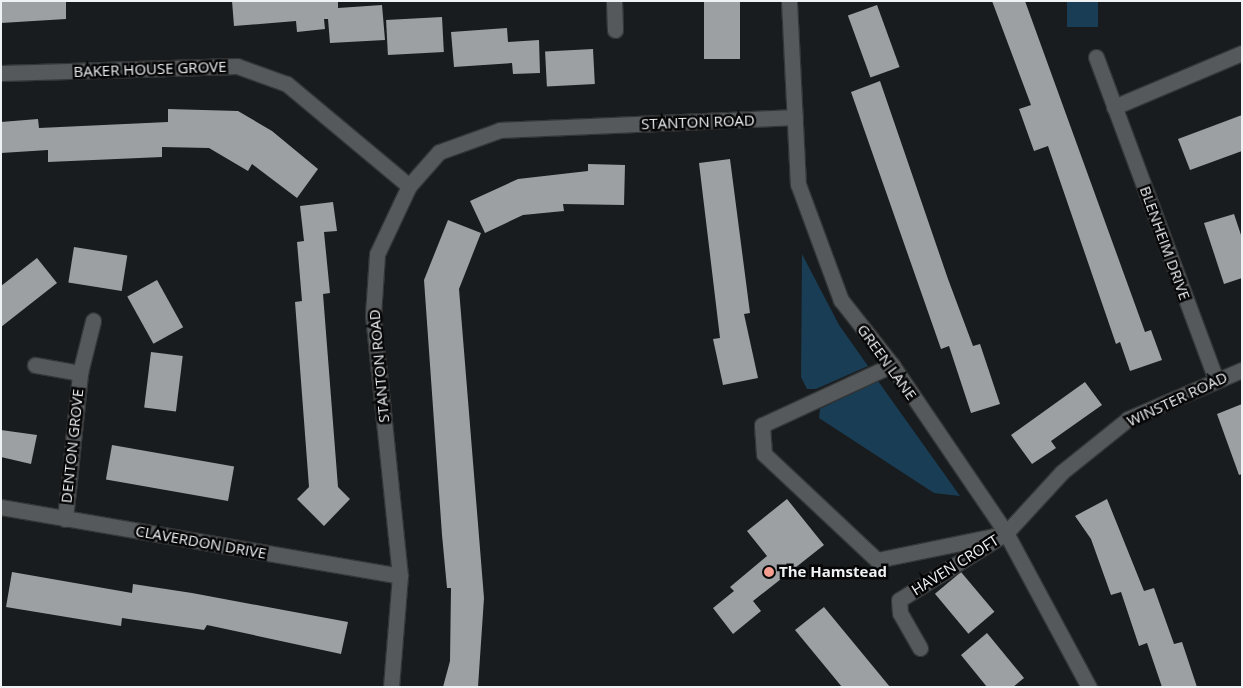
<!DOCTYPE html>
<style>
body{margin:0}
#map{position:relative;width:1243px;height:688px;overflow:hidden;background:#191c1e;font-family:"Open Sans",sans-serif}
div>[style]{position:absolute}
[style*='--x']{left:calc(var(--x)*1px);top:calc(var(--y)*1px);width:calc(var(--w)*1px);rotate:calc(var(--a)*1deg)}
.green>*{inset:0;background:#193d54;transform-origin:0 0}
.building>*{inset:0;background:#9ca0a3;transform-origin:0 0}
.roads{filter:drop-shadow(1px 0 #343637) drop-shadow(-1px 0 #343637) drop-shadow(0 1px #343637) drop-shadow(0 -1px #343637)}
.minor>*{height:15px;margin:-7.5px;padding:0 7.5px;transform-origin:7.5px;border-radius:7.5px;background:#55595b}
.dots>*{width:14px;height:14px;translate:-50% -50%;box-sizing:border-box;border:2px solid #060607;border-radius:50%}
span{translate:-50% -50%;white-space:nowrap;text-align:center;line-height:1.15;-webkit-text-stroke:5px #060607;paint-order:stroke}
.street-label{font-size:15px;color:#eff1f3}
.poi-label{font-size:15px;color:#eff1f3;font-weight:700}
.left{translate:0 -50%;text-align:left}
.frame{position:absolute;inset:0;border:2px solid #eff1f3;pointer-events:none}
</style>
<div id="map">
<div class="green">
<i style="left:1067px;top:1px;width:31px;height:26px"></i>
<i style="clip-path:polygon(802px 254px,839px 325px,868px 366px,816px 389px,807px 389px,801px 377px)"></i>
<i style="clip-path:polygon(878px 381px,960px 496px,934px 493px,819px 418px,820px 409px)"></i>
</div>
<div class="building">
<i style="clip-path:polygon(1px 1px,66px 1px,66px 19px,1px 23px)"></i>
<i style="clip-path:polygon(232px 1px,338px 1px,338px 8px,382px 5px,385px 40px,330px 43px,328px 19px,324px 19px,325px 29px,297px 32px,296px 21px,234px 26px)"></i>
<i style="left:704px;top:1px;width:36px;height:58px"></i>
<i style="clip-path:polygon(992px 1px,1025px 1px,1145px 332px,1151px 330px,1162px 360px,1130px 371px,1120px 342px,1116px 344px,1048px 146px,1034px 151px,1019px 109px,1031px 105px)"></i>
<i style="left:877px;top:5px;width:66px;height:31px;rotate:70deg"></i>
<i style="left:442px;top:17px;width:35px;height:56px;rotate:87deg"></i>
<i style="clip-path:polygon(507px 28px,508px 42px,539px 40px,540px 73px,513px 74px,512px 63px,454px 67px,451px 32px)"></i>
<i style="left:593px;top:49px;width:35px;height:48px;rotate:87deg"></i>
<i style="clip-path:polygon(880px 81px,948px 279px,973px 346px,980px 344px,1000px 404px,971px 413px,949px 346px,941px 349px,851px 92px)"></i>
<i style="clip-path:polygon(168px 109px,238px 111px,272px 131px,318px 169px,297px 198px,252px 164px,248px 171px,209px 148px,162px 147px,162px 157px,48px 162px,48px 150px,1px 153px,1px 122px,38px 119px,39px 128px,168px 122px)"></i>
<i style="clip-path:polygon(1242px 115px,1242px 151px,1190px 170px,1178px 139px)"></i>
<i style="clip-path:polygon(730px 159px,750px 313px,744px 314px,758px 378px,723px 385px,713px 339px,720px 338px,699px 163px)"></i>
<i style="clip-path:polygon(588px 164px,625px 165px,624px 205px,563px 204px,564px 211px,523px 215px,485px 233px,470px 201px,518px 179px,588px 171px)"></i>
<i style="clip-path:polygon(333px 202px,337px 231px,324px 232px,330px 293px,323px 294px,338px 487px,350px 499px,324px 526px,297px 499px,309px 487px,295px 302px,302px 301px,297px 242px,304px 241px,300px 206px)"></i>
<i style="clip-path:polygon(1234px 214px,1242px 238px,1242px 278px,1224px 284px,1204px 223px)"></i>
<i style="clip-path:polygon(448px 220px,481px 233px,459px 289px,484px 598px,478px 687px,443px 687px,450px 661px,451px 588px,447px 588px,442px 535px,424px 280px)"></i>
<i style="left:74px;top:247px;width:54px;height:36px;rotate:9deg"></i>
<i style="clip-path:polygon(37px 258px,57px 283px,1px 327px,1px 286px)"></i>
<i style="left:157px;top:280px;width:54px;height:34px;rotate:61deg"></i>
<i style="left:151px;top:352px;width:32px;height:56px;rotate:7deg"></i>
<i style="clip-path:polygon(1085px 382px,1102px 405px,1051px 441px,1056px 448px,1032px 464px,1011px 435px)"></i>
<i style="clip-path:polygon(1242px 404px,1242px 474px,1239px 475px,1217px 414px)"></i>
<i style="clip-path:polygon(1px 430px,37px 435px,31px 464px,1px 457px)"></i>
<i style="left:112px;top:445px;width:124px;height:35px;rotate:10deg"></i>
<i style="clip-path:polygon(787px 499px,824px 545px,753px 601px,761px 611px,733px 634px,713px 608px,734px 591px,730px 587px,767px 556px,747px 531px)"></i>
<i style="clip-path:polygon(1107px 499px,1144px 591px,1154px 588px,1174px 644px,1182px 642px,1197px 687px,1162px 687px,1147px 643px,1139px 646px,1121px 592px,1111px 595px,1091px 539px,1075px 516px)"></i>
<i style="clip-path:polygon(12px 572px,132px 593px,133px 584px,192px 593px,348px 622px,341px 654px,207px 625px,204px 630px,122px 618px,121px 626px,6px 607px)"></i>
<i style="left:961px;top:572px;width:52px;height:34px;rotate:50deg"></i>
<i style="clip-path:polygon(824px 607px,890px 687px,842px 687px,795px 630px)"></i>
<i style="clip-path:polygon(987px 633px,1024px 678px,1013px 687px,987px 687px,961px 655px)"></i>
</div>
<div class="roads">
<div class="minor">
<i style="--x:614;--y:1;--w:29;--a:88"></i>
<i style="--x:789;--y:1;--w:183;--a:87.2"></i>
<i style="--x:798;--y:184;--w:124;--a:69.7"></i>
<i style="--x:841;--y:300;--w:83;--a:51.9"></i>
<i style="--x:892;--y:365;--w:203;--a:55.8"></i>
<i style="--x:1006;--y:533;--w:175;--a:61.7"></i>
<i style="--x:1096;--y:57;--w:345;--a:69.6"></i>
<i style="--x:1;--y:73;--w:236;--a:-1.7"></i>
<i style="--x:237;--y:66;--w:53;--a:19.8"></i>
<i style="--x:287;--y:84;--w:159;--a:39.9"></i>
<i style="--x:1114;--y:107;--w:139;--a:-22.9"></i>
<i style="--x:35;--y:365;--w:46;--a:10.1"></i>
<i style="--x:892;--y:365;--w:143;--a:155.2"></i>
<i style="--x:762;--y:425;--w:29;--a:86"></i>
<i style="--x:764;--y:454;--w:155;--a:43.2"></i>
<i style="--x:877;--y:560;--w:119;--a:-11.6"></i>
<i style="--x:1;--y:507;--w:405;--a:9.8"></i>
<i style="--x:65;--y:519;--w:147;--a:-84.1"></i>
<i style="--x:80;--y:373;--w:54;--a:-76"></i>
<i style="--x:920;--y:648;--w:40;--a:-119.7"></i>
<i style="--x:900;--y:613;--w:13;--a:-94"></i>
<i style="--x:899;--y:600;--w:126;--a:-32.1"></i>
<i style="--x:1006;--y:533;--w:83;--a:-47.4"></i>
<i style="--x:1062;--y:472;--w:85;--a:-38.8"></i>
<i style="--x:1128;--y:419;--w:124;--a:-23.3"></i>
<i style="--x:391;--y:687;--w:111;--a:-85.4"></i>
<i style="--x:400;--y:576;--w:262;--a:-95.9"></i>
<i style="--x:373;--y:315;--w:61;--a:-86.2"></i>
<i style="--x:377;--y:254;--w:75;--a:-64.8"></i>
<i style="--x:409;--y:186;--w:45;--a:-48.6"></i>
<i style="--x:439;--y:152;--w:65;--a:-19.8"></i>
<i style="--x:500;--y:130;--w:295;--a:-2.5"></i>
</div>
</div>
<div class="dots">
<i style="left:769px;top:572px;background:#f59d8f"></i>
</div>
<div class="street-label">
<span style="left:150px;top:69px;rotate:-2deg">BAKER HOUSE GROVE</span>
<span style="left:698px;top:122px;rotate:-2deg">STANTON ROAD</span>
<span style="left:1165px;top:243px;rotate:70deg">BLENHEIM DRIVE</span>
<span style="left:887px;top:362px;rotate:54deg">GREEN LANE</span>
<span style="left:379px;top:366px;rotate:-95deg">STANTON ROAD</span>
<span style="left:1177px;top:399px;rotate:-25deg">WINSTER ROAD</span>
<span style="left:72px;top:446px;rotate:-84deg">DENTON GROVE</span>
<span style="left:201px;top:542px;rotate:10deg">CLAVERDON DRIVE</span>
<span style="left:955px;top:565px;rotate:-32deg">HAVEN CROFT</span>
</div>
<div class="poi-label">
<span class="left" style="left:779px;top:572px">The Hamstead</span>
</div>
<div class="frame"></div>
</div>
